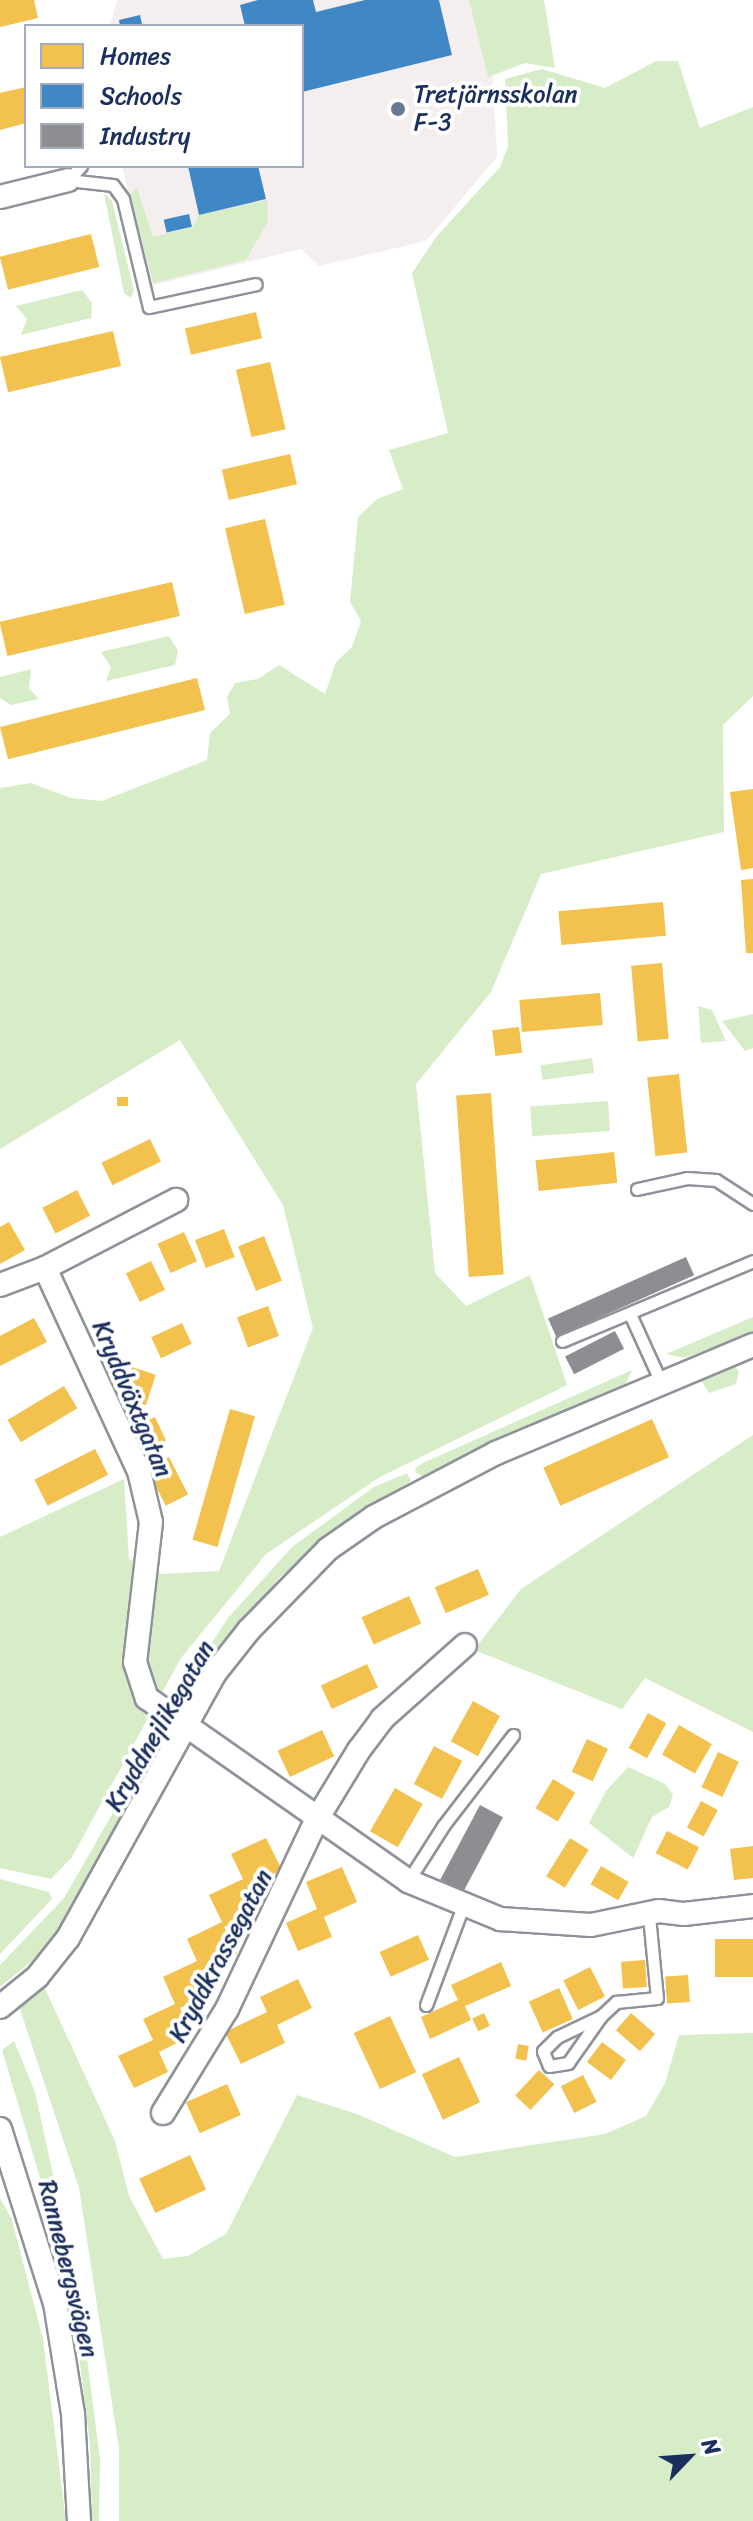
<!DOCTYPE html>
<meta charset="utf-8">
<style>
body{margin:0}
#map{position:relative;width:753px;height:2521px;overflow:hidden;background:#fff;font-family:Sriracha,sans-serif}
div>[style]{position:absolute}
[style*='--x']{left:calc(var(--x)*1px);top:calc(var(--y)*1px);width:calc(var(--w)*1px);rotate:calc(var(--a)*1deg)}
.built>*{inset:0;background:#f5eeee}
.green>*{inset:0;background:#d6edc8;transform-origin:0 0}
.homes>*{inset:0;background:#f2c14e;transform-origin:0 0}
.schools>*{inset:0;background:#3f88c5;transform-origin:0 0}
.industry>*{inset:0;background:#8d8d92;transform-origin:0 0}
.roads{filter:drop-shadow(2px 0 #8e929a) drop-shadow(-2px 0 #8e929a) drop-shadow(0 2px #8e929a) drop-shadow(0 -2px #8e929a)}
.lane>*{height:11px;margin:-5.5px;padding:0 5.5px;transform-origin:5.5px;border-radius:5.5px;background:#fff}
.street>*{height:22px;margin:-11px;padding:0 11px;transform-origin:11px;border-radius:11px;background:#fff}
.dots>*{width:22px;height:22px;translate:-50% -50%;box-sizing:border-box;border:4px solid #fff;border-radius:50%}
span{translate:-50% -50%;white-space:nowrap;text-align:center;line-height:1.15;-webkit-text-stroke:8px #fff;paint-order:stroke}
.poi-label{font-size:24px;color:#1b2f5e}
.left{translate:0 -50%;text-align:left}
.street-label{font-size:24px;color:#1b2f5e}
.legend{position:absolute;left:24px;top:24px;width:280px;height:144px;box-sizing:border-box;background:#fff;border:2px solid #a4acbf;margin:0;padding:10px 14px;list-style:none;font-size:24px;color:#1b2f5e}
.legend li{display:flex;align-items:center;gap:16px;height:40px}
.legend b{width:40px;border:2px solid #a4acbf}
.north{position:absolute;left:649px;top:2417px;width:80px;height:80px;-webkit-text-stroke:6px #fff;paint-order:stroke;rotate:65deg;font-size:22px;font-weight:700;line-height:32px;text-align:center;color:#1b2f5e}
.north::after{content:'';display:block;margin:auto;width:28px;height:36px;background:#1b2f5e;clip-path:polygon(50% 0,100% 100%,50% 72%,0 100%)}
</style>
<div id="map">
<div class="built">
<i style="clip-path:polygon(117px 0,476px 0,492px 62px,497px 157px,426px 241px,319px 266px,301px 249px,150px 286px,122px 166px,302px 166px,302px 26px,110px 26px)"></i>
</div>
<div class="green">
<i style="clip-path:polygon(469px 0,544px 0,555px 68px,525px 63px,488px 77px)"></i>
<i style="clip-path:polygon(656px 61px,678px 61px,700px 128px,753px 107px,753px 696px,723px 725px,724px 832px,541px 874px,491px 992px,416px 1084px,435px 1273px,466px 1306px,530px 1275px,567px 1385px,380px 1477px,266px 1554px,181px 1658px,72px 1857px,51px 1879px,0 1868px,0 1537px,124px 1479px,129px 1559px,160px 1574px,219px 1571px,313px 1328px,283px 1205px,180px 1040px,0 1149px,0 788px,31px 783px,71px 798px,102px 801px,207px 760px,210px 733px,230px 714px,227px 697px,235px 683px,258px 679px,279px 665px,325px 694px,336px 662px,352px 647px,361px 621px,350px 602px,358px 517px,377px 499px,403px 489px,389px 450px,448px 433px,412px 273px,437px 236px,500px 167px,508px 146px,505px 79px,542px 69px,605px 88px)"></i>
<i style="clip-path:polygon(137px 188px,153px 237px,193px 227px,199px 215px,267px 200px,268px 221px,246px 260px,153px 283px,130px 195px)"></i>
<i style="clip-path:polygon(104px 193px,112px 201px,134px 291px,131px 298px,124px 293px)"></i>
<i style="clip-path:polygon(82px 290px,92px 303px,91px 318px,21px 335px,27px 319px,16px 306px)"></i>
<i style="clip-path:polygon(169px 636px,178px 651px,175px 665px,106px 681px,111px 667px,101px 652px)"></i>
<i style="clip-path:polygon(31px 669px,29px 688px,39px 699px,11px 705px,0 698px,0 677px)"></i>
<i style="clip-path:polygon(698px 1006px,712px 1010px,726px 1041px,701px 1043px)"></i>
<i style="clip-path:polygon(753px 1014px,753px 1048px,745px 1051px,722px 1021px)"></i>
<i style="left:592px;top:1058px;width:15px;height:52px;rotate:82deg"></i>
<i style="left:608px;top:1101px;width:30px;height:78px;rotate:86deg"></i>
<i style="clip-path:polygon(753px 1317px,753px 1333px,684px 1358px,666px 1354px)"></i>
<i style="clip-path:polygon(733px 1362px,739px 1372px,736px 1384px,709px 1393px,699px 1376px)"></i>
<i style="clip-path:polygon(632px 1370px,625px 1385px,422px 1476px,416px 1473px,415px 1468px,425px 1462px)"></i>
<i style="clip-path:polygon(753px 1435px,753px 1732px,645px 1678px,622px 1709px,474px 1650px,521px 1589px)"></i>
<i style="clip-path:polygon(407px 1473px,411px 1481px,332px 1532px,279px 1578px,205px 1669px,196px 1667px,228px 1618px,292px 1547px,374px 1487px)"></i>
<i style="clip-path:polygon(145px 1757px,153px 1763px,66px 1919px,32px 1961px,0 1987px,0 1965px,64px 1898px)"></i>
<i style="clip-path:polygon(628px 1767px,665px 1784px,673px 1794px,669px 1807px,652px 1817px,633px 1858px,589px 1823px,606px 1791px)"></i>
<i style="clip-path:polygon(0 1879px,49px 1892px,52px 1899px,0 1954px)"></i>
<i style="clip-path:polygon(43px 1984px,115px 2141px,129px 2196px,163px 2259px,188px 2256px,226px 2234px,297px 2095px,357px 2114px,455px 2157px,605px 2134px,646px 2116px,665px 2083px,679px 2035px,753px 2033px,753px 2521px,119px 2521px,119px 2449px,79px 2188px,20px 2009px)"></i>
<i style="clip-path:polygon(14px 2041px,35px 2092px,78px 2289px,100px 2459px,99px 2521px,92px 2521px,90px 2445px,69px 2275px,2px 2050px)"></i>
<i style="clip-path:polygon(0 2198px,12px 2220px,43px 2339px,66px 2521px,0 2521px)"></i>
</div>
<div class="homes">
<i style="clip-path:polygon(0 0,34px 0,38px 18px,0 27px)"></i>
<i style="clip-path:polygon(26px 87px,26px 123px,0 130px,0 93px)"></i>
<i style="left:91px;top:234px;width:34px;height:94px;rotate:76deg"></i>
<i style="left:256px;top:312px;width:27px;height:73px;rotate:77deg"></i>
<i style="left:113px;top:331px;width:36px;height:116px;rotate:77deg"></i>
<i style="left:270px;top:362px;width:69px;height:35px;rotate:77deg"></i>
<i style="left:290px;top:454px;width:31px;height:70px;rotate:77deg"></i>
<i style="left:265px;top:519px;width:88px;height:41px;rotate:77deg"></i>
<i style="left:172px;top:582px;width:35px;height:177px;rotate:77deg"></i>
<i style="left:197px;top:678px;width:33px;height:203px;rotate:76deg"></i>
<i style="clip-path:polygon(753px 789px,753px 868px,741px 870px,730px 792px)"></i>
<i style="clip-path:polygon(753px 879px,753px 953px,746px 953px,741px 880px)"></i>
<i style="left:663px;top:902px;width:34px;height:105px;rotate:85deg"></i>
<i style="left:662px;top:963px;width:76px;height:31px;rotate:85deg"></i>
<i style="left:600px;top:993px;width:32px;height:81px;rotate:85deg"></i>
<i style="left:519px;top:1027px;width:26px;height:27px;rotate:83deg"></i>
<i style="left:679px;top:1074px;width:79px;height:32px;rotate:84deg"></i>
<i style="left:491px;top:1093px;width:182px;height:35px;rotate:86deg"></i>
<i style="left:117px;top:1097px;width:11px;height:9px"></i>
<i style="left:150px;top:1139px;width:25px;height:54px;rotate:64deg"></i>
<i style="left:614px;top:1152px;width:31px;height:79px;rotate:84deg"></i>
<i style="left:77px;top:1190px;width:29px;height:39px;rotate:63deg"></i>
<i style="clip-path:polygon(9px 1222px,25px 1250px,0 1264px,0 1227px)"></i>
<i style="left:224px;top:1229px;width:30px;height:31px;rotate:69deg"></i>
<i style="left:184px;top:1232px;width:32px;height:29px;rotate:66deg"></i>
<i style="left:264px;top:1236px;width:48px;height:28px;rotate:68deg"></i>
<i style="left:151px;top:1261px;width:32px;height:28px;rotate:64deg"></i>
<i style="left:268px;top:1306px;width:32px;height:33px;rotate:70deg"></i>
<i style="clip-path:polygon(34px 1318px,47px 1342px,0 1366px,0 1336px)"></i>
<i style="left:182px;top:1323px;width:23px;height:34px;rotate:65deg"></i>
<i style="left:132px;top:1367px;width:25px;height:32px;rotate:18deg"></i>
<i style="left:64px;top:1386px;width:26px;height:66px;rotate:59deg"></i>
<i style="left:230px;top:1409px;width:26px;height:136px;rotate:16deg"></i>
<i style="left:155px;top:1417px;width:26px;height:25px;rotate:65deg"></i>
<i style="left:652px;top:1419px;width:42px;height:119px;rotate:66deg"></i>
<i style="left:95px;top:1449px;width:29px;height:68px;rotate:63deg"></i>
<i style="left:169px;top:1457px;width:42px;height:25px;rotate:63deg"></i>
<i style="left:478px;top:1569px;width:28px;height:47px;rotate:67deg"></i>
<i style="left:409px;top:1596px;width:30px;height:52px;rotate:66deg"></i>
<i style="left:367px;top:1664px;width:26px;height:51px;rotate:65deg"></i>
<i style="left:473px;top:1701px;width:31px;height:46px;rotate:29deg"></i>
<i style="left:648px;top:1713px;width:21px;height:40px;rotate:29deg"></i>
<i style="left:679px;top:1725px;width:38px;height:34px;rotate:30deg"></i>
<i style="left:322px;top:1730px;width:29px;height:49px;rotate:65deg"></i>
<i style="left:587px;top:1739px;width:23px;height:36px;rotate:25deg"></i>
<i style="left:434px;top:1746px;width:32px;height:43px;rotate:28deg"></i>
<i style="left:718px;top:1752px;width:23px;height:39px;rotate:25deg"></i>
<i style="left:553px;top:1779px;width:26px;height:34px;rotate:31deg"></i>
<i style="left:395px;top:1788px;width:32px;height:50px;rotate:30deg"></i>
<i style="left:701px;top:1801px;width:19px;height:30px;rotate:28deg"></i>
<i style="left:667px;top:1831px;width:36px;height:25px;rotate:27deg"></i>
<i style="clip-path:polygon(266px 1838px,282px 1870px,247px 1886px,259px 1911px,224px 1927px,237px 1954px,202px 1971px,213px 1993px,180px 2008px,193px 2035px,159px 2052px,168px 2072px,134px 2088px,118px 2056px,153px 2040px,143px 2019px,175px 2004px,163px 1977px,197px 1961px,187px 1939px,222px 1922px,209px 1895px,243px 1879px,231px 1854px)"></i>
<i style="left:570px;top:1838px;width:22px;height:45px;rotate:32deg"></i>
<i style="clip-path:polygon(753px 1846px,753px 1878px,734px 1880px,730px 1849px)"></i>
<i style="left:601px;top:1866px;width:32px;height:21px;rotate:30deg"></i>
<i style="clip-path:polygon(342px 1867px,357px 1902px,324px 1917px,332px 1937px,298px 1951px,286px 1923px,317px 1909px,306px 1882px)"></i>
<i style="left:418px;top:1935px;width:27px;height:42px;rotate:66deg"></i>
<i style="left:753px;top:1939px;width:38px;height:38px;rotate:90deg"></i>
<i style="left:645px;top:1960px;width:27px;height:24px;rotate:86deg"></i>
<i style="clip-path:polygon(501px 1962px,511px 1986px,465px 2006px,471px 2020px,430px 2039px,421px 2017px,458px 2000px,451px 1985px)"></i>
<i style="left:590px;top:1967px;width:33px;height:30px;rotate:63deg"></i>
<i style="left:688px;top:1975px;width:27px;height:23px;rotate:86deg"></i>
<i style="clip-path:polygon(298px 1979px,312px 2008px,277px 2025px,285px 2043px,241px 2064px,225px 2032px,267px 2012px,260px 1997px)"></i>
<i style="left:559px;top:1988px;width:34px;height:33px;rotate:66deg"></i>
<i style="left:484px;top:2013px;width:14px;height:13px;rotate:65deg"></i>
<i style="left:631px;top:2013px;width:32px;height:23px;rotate:41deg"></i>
<i style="left:390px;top:2016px;width:62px;height:40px;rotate:65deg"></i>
<i style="left:602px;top:2042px;width:30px;height:25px;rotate:37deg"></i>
<i style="left:518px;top:2044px;width:11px;height:15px;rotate:10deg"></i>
<i style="left:459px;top:2057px;width:50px;height:41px;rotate:65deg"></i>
<i style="left:539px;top:2070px;width:21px;height:35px;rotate:43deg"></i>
<i style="left:583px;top:2075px;width:30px;height:25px;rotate:63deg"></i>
<i style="left:227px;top:2084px;width:34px;height:45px;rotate:66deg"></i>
<i style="left:190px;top:2155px;width:38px;height:56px;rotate:65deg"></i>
</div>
<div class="schools">
<i style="clip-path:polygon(258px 0,313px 0,316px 12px,365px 0,439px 0,452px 55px,302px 92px,302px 26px,245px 26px,240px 5px)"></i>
<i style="clip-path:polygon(140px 15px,142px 24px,120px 26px,119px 20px)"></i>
<i style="clip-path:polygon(188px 166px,258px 166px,266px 199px,199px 215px)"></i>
<i style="left:189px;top:214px;width:13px;height:26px;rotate:77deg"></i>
</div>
<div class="industry">
<i style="left:686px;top:1257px;width:20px;height:151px;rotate:66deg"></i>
<i style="left:615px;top:1331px;width:20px;height:56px;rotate:63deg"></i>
<i style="left:480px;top:1805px;width:26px;height:91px;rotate:28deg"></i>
</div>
<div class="roads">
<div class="lane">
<i style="--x:68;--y:180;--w:45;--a:6.3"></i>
<i style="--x:113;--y:185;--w:17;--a:54"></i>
<i style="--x:123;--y:199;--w:111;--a:76.5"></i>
<i style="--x:149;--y:307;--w:109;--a:-12.1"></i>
<i style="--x:68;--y:180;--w:19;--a:-47"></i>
<i style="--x:637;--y:1189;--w:51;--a:-12.4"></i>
<i style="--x:687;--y:1178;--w:29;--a:4"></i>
<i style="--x:716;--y:1180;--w:44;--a:33"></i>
<i style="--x:630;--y:1314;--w:72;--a:65.6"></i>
<i style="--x:562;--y:1341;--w:207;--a:-22.7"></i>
<i style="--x:408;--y:1881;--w:65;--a:-57.5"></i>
<i style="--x:443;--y:1826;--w:115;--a:-52.4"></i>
<i style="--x:426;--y:2005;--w:106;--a:-69.5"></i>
<i style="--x:601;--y:2016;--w:57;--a:125.1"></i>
<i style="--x:568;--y:2063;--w:19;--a:171"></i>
<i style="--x:549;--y:2066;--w:16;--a:-112"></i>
<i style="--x:543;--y:2051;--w:20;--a:-45"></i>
<i style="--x:557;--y:2037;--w:49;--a:-25.5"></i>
<i style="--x:601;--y:2016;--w:21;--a:-43"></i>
<i style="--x:616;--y:2002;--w:41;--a:-5.6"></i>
<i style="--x:657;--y:1998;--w:82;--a:-95.6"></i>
</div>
<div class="street">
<i style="--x:0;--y:197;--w:70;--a:-14"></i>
<i style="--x:45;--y:1268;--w:148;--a:-27.4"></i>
<i style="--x:0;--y:1285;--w:48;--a:-20.7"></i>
<i style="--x:45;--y:1268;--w:224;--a:65.2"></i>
<i style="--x:139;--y:1471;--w:52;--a:76.8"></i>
<i style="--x:151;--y:1522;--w:141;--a:96.5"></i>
<i style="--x:135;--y:1662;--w:38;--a:72"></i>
<i style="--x:147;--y:1698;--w:319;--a:35"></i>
<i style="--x:408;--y:1881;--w:100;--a:22.4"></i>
<i style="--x:500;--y:1919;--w:91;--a:3.8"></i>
<i style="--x:591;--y:1925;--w:69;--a:-11.6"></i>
<i style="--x:659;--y:1911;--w:25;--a:7"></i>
<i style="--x:684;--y:1914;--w:69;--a:-6.6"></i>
<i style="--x:0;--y:2007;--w:48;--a:-39"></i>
<i style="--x:37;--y:1977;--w:50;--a:-51.5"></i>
<i style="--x:68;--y:1938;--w:303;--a:-61"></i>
<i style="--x:215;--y:1673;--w:55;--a:-51.7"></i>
<i style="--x:249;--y:1630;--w:113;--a:-45.7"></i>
<i style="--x:328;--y:1549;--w:56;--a:-34.8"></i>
<i style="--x:374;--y:1517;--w:138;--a:-27.7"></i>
<i style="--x:496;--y:1453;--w:279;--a:-22.8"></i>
<i style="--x:163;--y:2113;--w:122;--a:-58.4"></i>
<i style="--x:227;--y:2009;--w:210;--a:-64.7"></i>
<i style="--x:317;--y:1819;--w:81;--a:-58.7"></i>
<i style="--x:359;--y:1750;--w:39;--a:-53"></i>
<i style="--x:382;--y:1719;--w:111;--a:-41.7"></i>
<i style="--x:0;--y:2129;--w:182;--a:72.5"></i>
<i style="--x:55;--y:2303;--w:112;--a:80.8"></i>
<i style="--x:73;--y:2414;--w:107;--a:86.8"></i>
</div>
</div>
<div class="dots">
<i style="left:398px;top:109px;background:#6b7896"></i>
</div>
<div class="poi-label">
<span class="left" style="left:414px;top:109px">Tretjärnsskolan<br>F-3</span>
</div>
<div class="street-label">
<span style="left:132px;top:1399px;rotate:67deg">Kryddväxtgatan</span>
<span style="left:160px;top:1726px;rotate:-60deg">Kryddnejlikegatan</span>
<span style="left:221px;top:1956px;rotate:-62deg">Kryddkrassegatan</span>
<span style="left:68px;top:2269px;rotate:76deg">Rannebergsvägen</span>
</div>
<ul class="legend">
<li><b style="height:22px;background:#f2c14e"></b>Homes</li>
<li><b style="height:22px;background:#3f88c5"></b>Schools</li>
<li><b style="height:22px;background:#8d8d92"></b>Industry</li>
</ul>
<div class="north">N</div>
</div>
